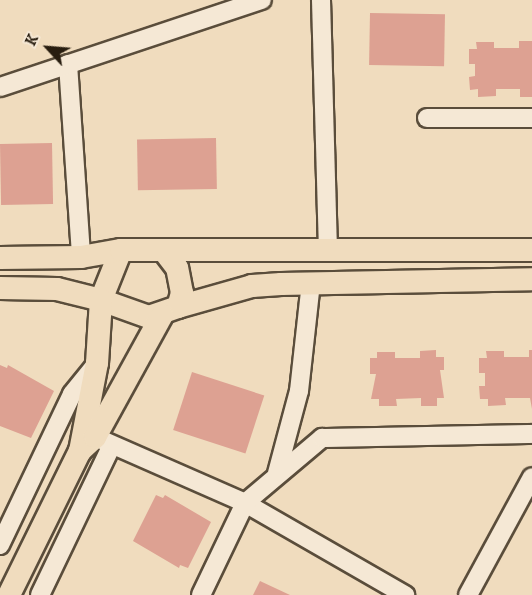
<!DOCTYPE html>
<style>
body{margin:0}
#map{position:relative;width:532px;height:595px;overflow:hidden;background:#f0dcbe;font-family:Alegreya,serif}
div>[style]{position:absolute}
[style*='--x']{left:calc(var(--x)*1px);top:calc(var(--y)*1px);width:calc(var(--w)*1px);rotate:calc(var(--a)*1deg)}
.building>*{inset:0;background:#dda192;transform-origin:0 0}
.roads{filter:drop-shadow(2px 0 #5a4d3b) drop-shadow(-2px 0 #5a4d3b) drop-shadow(0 2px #5a4d3b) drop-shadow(0 -2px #5a4d3b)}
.minor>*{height:18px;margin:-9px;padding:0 9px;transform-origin:9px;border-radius:9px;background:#f5e8d5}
.major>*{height:22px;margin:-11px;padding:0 11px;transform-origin:11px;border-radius:11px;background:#f0dcbe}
span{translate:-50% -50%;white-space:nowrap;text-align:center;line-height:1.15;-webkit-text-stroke:5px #f5e8d5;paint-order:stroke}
.north{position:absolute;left:18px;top:18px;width:60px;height:60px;-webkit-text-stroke:4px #f5e8d5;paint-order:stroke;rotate:296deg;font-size:16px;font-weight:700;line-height:24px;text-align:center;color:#281d0f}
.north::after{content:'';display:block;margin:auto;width:21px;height:27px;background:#281d0f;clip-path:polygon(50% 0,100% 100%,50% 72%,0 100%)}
</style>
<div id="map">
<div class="building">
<i style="left:370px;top:13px;width:75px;height:52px;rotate:1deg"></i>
<i style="clip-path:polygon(519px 41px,532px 41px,532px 97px,520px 97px,520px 89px,496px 89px,496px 96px,478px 97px,478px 89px,470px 90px,469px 77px,475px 76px,475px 64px,469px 64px,469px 49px,477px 49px,476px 42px,494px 42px,494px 48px,519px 48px)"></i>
<i style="left:216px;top:138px;width:51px;height:79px;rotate:89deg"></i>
<i style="left:52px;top:143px;width:61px;height:52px;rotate:89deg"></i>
<i style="clip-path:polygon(436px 350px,436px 357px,444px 357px,444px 370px,440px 370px,444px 398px,437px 398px,437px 406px,421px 406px,421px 398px,396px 399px,397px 406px,379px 406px,379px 399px,371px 399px,376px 374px,370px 374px,370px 358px,377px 358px,377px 352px,395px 352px,395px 358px,420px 358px,420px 351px)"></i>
<i style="clip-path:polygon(529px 350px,532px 350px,532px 409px,530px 398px,505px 398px,506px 405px,488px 406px,488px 399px,480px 399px,479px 386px,485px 386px,485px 373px,479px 373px,479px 358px,487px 358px,486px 351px,504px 351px,504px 357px,529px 357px)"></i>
<i style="clip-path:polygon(0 365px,7px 368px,8px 365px,54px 391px,31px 438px,0 426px)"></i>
<i style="left:192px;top:372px;width:76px;height:61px;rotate:18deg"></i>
<i style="clip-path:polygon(156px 495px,163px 498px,165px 495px,211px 522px,188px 568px,180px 565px,179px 568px,133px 541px)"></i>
<i style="clip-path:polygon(260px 581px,290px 595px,253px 595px)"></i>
</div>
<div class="roads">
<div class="minor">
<i style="--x:321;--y:0;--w:251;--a:88.4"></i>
<i style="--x:68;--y:64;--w:193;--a:86.1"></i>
<i style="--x:0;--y:87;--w:276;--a:-18.4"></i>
<i style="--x:427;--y:118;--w:105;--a:0"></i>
<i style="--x:95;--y:437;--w:164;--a:23.7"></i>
<i style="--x:245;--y:503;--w:185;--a:29.9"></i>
<i style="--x:277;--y:473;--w:85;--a:-75"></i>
<i style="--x:299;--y:391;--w:109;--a:-83.7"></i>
<i style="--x:0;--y:545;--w:167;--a:-64.5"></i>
<i style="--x:72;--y:394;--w:40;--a:-51"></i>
<i style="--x:40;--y:595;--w:166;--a:-64.4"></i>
<i style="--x:201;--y:595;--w:102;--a:-64.4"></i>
<i style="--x:245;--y:503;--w:101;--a:-40.2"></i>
<i style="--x:322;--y:438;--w:210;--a:-1.1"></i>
<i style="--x:468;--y:595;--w:134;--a:-61.5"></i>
</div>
<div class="major">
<i style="--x:121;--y:250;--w:54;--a:111.8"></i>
<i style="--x:101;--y:300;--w:51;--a:19.5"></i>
<i style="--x:149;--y:317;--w:31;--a:-19"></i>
<i style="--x:178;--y:307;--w:15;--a:-74"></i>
<i style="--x:182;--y:293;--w:25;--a:-101"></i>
<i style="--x:177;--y:268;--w:20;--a:-127"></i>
<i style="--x:0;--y:258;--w:81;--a:-0.7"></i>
<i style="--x:81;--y:257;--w:41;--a:-9.9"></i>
<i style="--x:121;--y:250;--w:411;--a:0"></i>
<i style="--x:0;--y:288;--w:57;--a:1"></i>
<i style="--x:57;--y:289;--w:45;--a:14"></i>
<i style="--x:101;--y:300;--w:63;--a:93.6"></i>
<i style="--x:97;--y:363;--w:90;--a:100.9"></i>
<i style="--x:178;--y:307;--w:77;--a:-15.8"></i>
<i style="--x:252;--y:286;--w:29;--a:-4"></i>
<i style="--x:281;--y:284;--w:251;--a:-1.1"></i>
<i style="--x:9;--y:595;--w:161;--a:-63.8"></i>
<i style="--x:80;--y:451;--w:21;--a:-43"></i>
<i style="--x:95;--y:437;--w:139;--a:-61.2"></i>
</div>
</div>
<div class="north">K</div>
</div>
